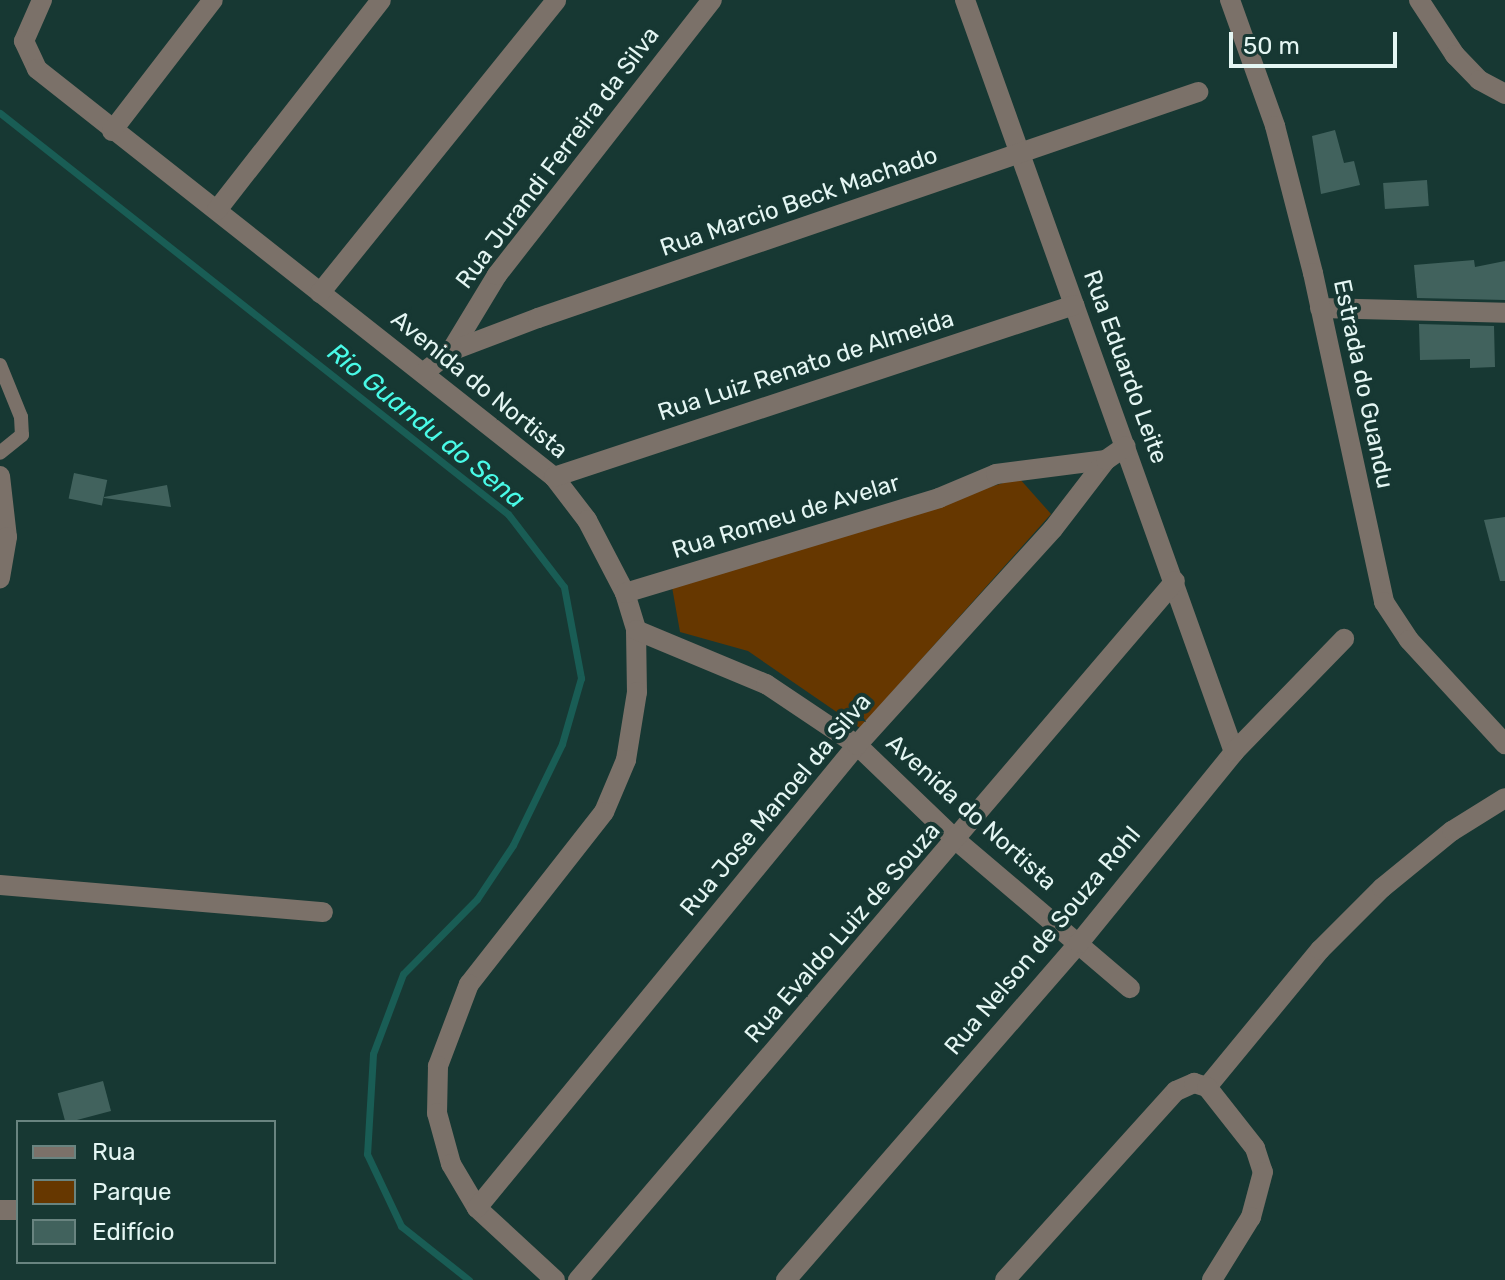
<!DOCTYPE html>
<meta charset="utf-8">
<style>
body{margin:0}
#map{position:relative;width:1505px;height:1280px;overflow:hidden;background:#173833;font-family:Rubik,sans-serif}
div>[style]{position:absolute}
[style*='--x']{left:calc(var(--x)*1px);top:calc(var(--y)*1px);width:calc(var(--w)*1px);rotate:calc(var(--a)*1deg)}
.green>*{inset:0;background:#663700}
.stream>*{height:7px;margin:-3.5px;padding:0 3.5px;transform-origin:3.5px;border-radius:3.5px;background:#195d55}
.building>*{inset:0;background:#41625d;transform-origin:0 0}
.service>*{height:14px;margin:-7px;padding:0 7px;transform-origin:7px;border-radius:7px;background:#7b7169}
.minor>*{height:20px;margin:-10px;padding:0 10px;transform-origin:10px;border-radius:10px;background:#7b7169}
.tertiary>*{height:20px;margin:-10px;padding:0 10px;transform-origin:10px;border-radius:10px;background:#7b7169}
span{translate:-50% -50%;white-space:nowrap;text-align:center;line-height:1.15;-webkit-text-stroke:8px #173833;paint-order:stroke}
.street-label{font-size:24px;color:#e4f6f3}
.water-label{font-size:26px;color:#49fae7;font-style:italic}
.legend{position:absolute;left:16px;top:1120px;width:260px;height:144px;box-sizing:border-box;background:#173833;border:2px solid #698480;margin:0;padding:10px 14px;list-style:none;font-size:24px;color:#e4f6f3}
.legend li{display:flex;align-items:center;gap:16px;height:40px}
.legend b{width:40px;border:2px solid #698480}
.scale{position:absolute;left:1229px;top:32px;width:168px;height:36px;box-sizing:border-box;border:4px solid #e4f6f3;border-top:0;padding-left:10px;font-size:24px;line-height:28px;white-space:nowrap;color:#e4f6f3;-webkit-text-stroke:6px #173833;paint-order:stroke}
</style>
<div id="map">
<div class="green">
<i style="clip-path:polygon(1019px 478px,1051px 514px,860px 728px,748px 651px,680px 632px,672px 587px)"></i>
</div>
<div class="stream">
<i style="--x:0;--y:113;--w:647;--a:38.29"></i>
<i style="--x:508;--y:514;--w:92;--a:52.5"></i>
<i style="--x:564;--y:587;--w:93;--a:79.4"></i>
<i style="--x:581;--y:678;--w:69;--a:106.1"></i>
<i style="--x:562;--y:744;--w:112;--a:115.9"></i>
<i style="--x:513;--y:845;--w:65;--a:123.7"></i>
<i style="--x:477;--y:899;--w:105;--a:134.6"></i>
<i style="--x:403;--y:974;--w:85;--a:110.6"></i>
<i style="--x:373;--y:1054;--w:100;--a:93.4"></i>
<i style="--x:367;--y:1154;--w:80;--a:64.7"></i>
<i style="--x:401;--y:1226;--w:87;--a:38.5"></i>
</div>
<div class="building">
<i style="clip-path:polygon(1335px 130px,1344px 163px,1354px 161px,1360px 185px,1321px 194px,1312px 136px)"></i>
<i style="left:1427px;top:180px;width:26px;height:44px;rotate:86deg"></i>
<i style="clip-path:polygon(1474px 260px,1475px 267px,1505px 261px,1505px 300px,1417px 298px,1414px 265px)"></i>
<i style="clip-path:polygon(1419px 324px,1494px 326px,1495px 367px,1470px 368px,1470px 359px,1420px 360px)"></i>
<i style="left:74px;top:473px;width:34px;height:26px;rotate:12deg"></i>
<i style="clip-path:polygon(167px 485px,171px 507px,104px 498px,104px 497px)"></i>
<i style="clip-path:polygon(1505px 517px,1505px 581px,1500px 581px,1484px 520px)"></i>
<i style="left:103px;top:1081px;width:31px;height:47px;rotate:75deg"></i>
</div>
<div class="service">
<i style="--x:0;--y:365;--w:56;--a:68"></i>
<i style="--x:21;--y:417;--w:18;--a:87"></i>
<i style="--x:22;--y:435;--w:28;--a:141"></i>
</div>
<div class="minor">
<i style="--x:42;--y:0;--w:45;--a:113.7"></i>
<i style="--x:24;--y:41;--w:31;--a:65"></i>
<i style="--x:37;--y:69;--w:659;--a:38.28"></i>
<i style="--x:554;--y:477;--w:54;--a:52.5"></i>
<i style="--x:587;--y:520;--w:82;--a:62.5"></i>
<i style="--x:625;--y:593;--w:39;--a:73"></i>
<i style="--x:636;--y:630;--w:62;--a:89.1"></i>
<i style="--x:637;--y:692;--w:69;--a:99.2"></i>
<i style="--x:626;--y:760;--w:56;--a:112.9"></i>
<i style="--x:604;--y:812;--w:219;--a:128.1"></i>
<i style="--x:469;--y:984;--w:88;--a:110.7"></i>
<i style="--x:438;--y:1066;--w:47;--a:91.2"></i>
<i style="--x:437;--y:1113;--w:53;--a:74.6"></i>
<i style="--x:451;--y:1164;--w:51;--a:59.4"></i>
<i style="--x:477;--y:1208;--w:106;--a:42.7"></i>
<i style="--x:965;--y:0;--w:799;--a:70.32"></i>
<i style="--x:1419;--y:0;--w:66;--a:56.8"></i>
<i style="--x:1455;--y:55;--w:35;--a:46"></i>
<i style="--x:1479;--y:80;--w:30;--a:28"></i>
<i style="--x:112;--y:131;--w:165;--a:-52.4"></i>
<i style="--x:217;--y:210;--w:266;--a:-52"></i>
<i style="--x:320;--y:293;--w:376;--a:-51.1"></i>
<i style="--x:1320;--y:308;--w:185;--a:1.5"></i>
<i style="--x:451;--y:351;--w:89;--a:-58.8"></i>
<i style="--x:497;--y:275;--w:349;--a:-52"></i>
<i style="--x:423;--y:373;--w:36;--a:-38"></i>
<i style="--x:451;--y:351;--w:93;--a:-20.8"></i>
<i style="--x:538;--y:318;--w:698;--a:-18.9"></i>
<i style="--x:554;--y:477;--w:548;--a:-18.3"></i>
<i style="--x:625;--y:593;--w:328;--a:-16.8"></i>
<i style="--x:939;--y:498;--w:62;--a:-22.8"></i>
<i style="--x:996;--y:474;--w:111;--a:-7.3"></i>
<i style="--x:636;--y:630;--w:141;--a:22.6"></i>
<i style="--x:766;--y:684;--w:110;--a:33.8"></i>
<i style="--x:857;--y:745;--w:139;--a:43.8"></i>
<i style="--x:957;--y:841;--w:227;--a:40.4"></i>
<i style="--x:0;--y:885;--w:324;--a:4.8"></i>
<i style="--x:1207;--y:1087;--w:178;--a:-50.5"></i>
<i style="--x:1320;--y:950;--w:88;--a:-45"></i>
<i style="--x:1382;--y:888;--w:90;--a:-39.2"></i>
<i style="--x:1452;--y:831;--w:62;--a:-31.9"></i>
<i style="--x:477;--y:1208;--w:599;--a:-50.62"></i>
<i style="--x:857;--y:745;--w:292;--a:-47.8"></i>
<i style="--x:1053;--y:529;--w:87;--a:-52.5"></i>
<i style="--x:1106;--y:460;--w:24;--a:-35"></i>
<i style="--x:0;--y:1210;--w:18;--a:0"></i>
<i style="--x:578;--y:1280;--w:919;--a:-49.5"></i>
<i style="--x:786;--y:1280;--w:447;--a:-49"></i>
<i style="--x:1079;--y:943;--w:246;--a:-50.9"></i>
<i style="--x:1234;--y:752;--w:158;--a:-45.8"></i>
<i style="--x:1005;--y:1280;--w:255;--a:-47.9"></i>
<i style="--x:1176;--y:1091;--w:20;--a:-24"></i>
<i style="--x:1194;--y:1083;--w:14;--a:17"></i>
<i style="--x:1207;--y:1087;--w:78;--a:51.8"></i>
<i style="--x:1255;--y:1148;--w:25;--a:72"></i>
<i style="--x:1263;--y:1172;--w:47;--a:104.9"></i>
<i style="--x:1251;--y:1217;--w:74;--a:121.8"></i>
</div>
<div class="tertiary">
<i style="--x:1230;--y:0;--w:134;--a:70.3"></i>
<i style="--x:1275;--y:126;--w:152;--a:75.5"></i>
<i style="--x:1313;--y:273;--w:337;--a:77.8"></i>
<i style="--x:1384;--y:602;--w:45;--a:56.7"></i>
<i style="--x:1409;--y:640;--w:142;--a:47.3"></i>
<i style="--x:0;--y:476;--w:61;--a:83.5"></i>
<i style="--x:7;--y:537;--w:42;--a:99.7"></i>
</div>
<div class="street-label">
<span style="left:558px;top:158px;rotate:-53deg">Rua Jurandi Ferreira da Silva</span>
<span style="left:799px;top:202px;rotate:-19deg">Rua Marcio Beck Machado</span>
<span style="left:806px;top:366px;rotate:-18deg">Rua Luiz Renato de Almeida</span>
<span style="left:1125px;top:367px;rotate:70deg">Rua Eduardo Leite</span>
<span style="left:1363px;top:384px;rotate:78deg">Estrada do Guandu</span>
<span style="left:479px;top:385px;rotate:39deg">Avenida do Nortista</span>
<span style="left:786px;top:517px;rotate:-17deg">Rua Romeu de Avelar</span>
<span style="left:776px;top:805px;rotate:-50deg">Rua Jose Manoel da Silva</span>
<span style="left:971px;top:813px;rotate:42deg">Avenida do Nortista</span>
<span style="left:843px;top:933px;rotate:-49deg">Rua Evaldo Luiz de Souza</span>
<span style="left:1043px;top:941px;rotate:-50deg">Rua Nelson de Souza Rohl</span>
</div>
<div class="water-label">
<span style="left:426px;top:426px;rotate:39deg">Rio Guandu do Sena</span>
</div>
<ul class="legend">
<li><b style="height:10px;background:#7b7169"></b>Rua</li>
<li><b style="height:22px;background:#663700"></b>Parque</li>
<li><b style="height:22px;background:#41625d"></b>Edifício</li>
</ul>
<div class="scale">50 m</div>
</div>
